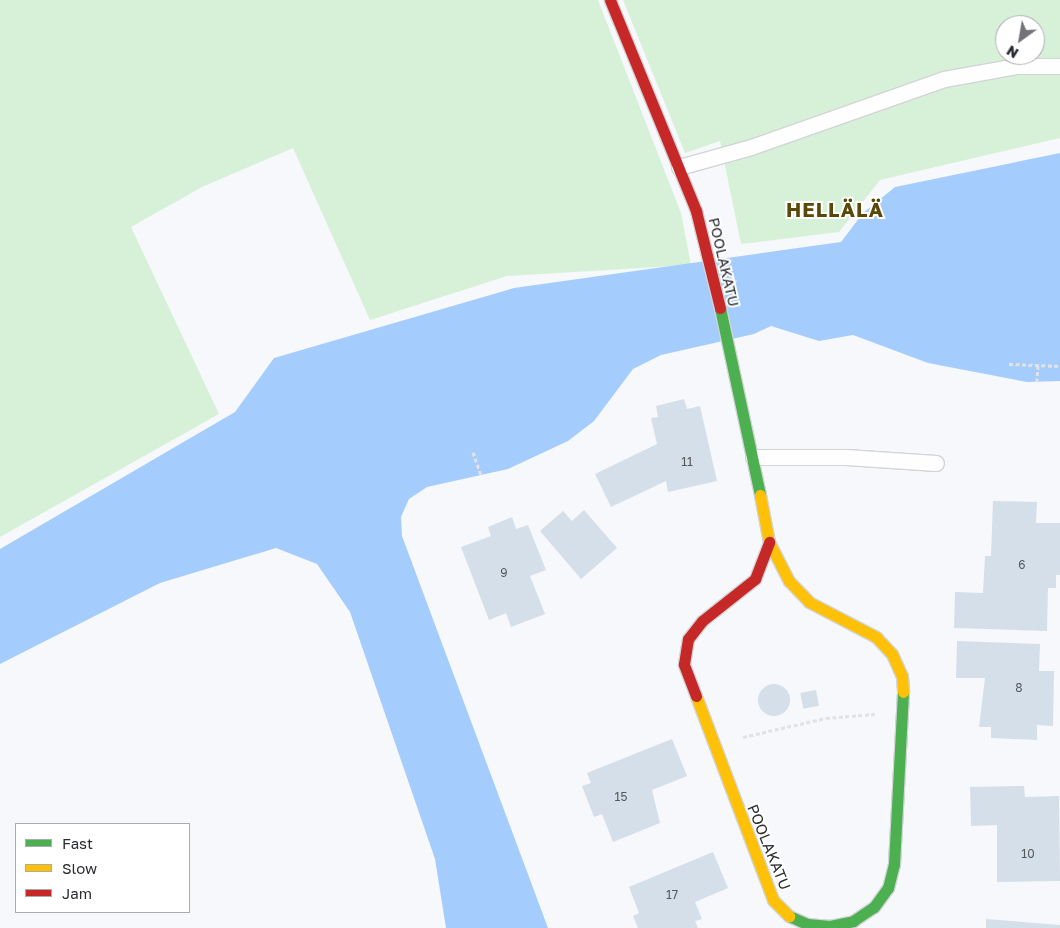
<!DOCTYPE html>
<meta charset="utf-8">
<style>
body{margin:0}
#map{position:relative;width:1060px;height:928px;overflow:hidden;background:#f6f8fb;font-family:"Golos Text",sans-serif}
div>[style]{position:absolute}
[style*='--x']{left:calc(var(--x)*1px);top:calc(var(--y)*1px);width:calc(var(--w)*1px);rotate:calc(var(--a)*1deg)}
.green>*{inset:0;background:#d7f1d8}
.water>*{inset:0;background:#a4cdfe}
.building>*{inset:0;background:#d4dfea;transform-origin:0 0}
.round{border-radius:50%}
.path>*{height:3px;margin-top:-1.5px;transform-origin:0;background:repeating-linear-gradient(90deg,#e2e2e3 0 4px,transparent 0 6.5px)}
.roads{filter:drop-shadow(1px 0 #d2d4d6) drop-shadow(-1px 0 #d2d4d6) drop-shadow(0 1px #d2d4d6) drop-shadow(0 -1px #d2d4d6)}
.lane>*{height:15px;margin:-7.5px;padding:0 7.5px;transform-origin:7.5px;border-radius:7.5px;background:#fefefe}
.fast>*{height:11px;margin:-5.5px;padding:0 5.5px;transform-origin:5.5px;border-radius:5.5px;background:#4caf50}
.slow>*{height:11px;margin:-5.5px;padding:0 5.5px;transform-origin:5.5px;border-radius:5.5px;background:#ffc107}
.jam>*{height:11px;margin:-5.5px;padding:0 5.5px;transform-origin:5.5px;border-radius:5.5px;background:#c62828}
span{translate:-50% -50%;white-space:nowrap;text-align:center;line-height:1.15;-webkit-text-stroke:4px #fff;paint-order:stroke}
.number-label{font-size:12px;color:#54595e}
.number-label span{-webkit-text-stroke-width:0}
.street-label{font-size:15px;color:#2a2c2f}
.district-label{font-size:20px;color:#594807;font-weight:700;letter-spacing:1px}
.legend{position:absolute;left:15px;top:823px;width:175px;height:90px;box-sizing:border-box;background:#fff;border:1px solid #aaabac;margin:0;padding:6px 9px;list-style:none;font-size:15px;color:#2a2c2f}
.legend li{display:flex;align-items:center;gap:10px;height:25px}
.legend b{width:25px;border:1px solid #aaabac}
.north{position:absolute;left:995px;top:15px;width:50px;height:50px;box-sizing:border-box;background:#fff;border:1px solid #aaabac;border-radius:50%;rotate:212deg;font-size:14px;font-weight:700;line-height:20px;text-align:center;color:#2a2c2f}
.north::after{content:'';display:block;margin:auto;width:18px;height:22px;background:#717376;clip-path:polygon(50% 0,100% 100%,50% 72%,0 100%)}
</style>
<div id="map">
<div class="green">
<i style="clip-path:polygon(0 0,598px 0,681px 213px,691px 265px,507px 276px,370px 320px,293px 148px,202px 187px,131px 227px,219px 414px,0 537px)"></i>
<i style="clip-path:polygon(evenodd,623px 0,1060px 0,1060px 138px,880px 180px,839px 232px,741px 244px,720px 141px,685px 153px,623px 0,1005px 25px,1035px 25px,1035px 55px,1005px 55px,1005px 25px)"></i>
</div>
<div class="water">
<i style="clip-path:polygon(1060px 153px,1060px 381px,1027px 382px,928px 363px,853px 335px,819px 341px,771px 326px,754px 334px,661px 355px,633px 369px,594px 421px,568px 441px,508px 469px,427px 487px,409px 499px,401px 517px,402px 536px,548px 928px,446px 928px,435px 859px,350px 612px,317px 564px,276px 548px,160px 583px,0 664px,0 549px,235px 412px,274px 358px,514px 288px,841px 242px,863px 213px,895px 187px)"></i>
</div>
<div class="building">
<i style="clip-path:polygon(684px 399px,687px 409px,700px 406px,717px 481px,668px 492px,666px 481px,611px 507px,595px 474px,657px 444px,651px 418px,658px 417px,656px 406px)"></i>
<i style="clip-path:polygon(993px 501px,1037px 502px,1036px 523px,1060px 523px,1060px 575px,1056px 575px,1056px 588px,1048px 588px,1047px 631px,954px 628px,955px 592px,983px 593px,985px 556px,991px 556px)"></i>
<i style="clip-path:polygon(584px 510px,617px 548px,581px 579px,540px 531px,563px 511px,572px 521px)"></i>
<i style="clip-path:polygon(512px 517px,516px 529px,528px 525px,546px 570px,530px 576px,545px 614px,511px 627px,506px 613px,489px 620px,461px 547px,491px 536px,488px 527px)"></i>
<i style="clip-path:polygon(957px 641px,1040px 644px,1039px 671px,1054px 671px,1053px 726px,1037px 725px,1037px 740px,991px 738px,991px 727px,979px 727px,985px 678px,956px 678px)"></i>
<i class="round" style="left:758px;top:684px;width:32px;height:32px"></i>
<i style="left:816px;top:690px;width:16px;height:16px;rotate:79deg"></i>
<i style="clip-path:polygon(672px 739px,687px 776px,652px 790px,660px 823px,613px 842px,602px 814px,594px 817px,582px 786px,591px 783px,587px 773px)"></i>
<i style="clip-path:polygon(1024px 786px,1025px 797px,1059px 796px,1060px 881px,997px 882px,997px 825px,971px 826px,970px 787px)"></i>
<i style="clip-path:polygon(713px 852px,728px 888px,695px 902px,702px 919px,695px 921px,698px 928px,638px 928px,633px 916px,639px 913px,629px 887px)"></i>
<i style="clip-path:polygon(986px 919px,1060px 925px,1060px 928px,986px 928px)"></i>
</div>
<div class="path">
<i style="--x:1009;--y:364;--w:51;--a:2.2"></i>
<i style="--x:1037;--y:382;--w:17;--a:-87"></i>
<i style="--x:473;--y:452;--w:24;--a:71"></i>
<i style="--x:743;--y:737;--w:85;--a:-12.9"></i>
<i style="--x:826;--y:718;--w:49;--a:-4.7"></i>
</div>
<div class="roads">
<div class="lane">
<i style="--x:679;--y:167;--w:75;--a:-15.5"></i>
<i style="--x:751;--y:147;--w:205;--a:-19.4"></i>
<i style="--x:944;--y:79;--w:73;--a:-10.2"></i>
<i style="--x:1016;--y:66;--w:44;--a:0"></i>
<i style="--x:753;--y:457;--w:93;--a:0"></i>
<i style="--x:846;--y:457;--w:90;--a:3.8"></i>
</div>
<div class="fast">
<i style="--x:720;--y:308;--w:191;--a:77.9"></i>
<i style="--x:789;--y:916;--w:20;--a:24"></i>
<i style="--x:807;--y:924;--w:23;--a:5"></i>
<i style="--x:830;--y:926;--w:24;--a:-12"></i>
<i style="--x:853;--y:921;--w:25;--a:-34"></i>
<i style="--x:874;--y:907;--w:24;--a:-54"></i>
<i style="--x:888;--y:888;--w:25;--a:-76"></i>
<i style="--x:894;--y:864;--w:172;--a:-87"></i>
</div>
<div class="slow">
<i style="--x:760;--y:495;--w:48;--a:79.2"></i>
<i style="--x:769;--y:542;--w:44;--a:62.9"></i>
<i style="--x:789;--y:581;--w:29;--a:46"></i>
<i style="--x:809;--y:602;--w:76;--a:27.6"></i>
<i style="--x:876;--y:637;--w:23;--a:47"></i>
<i style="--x:892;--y:654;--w:24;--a:66"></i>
<i style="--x:902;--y:676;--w:16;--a:86"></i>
<i style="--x:696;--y:696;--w:218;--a:69.3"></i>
<i style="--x:773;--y:900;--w:23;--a:45"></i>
</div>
<div class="jam">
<i style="--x:610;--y:0;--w:228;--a:67.8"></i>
<i style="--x:696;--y:211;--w:100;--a:76.1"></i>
<i style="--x:696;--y:696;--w:34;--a:-111"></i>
<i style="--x:684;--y:664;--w:25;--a:-81"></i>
<i style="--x:688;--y:639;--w:23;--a:-52"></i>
<i style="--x:702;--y:621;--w:68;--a:-38.4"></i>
<i style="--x:755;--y:579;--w:40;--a:-69"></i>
</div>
</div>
<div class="number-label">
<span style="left:687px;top:462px">11</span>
<span style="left:1022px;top:565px">6</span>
<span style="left:504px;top:573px">9</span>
<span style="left:1019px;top:688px">8</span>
<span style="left:621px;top:797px">15</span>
<span style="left:1028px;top:854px">10</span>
<span style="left:672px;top:895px">17</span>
</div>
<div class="street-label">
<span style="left:724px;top:262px;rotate:77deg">POOLAKATU</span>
<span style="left:769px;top:847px;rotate:68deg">POOLAKATU</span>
</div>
<div class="district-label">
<span style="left:835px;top:209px">HELLÄLÄ</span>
</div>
<ul class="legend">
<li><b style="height:6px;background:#4caf50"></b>Fast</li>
<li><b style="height:6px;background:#ffc107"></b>Slow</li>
<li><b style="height:6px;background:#c62828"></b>Jam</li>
</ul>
<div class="north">N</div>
</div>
